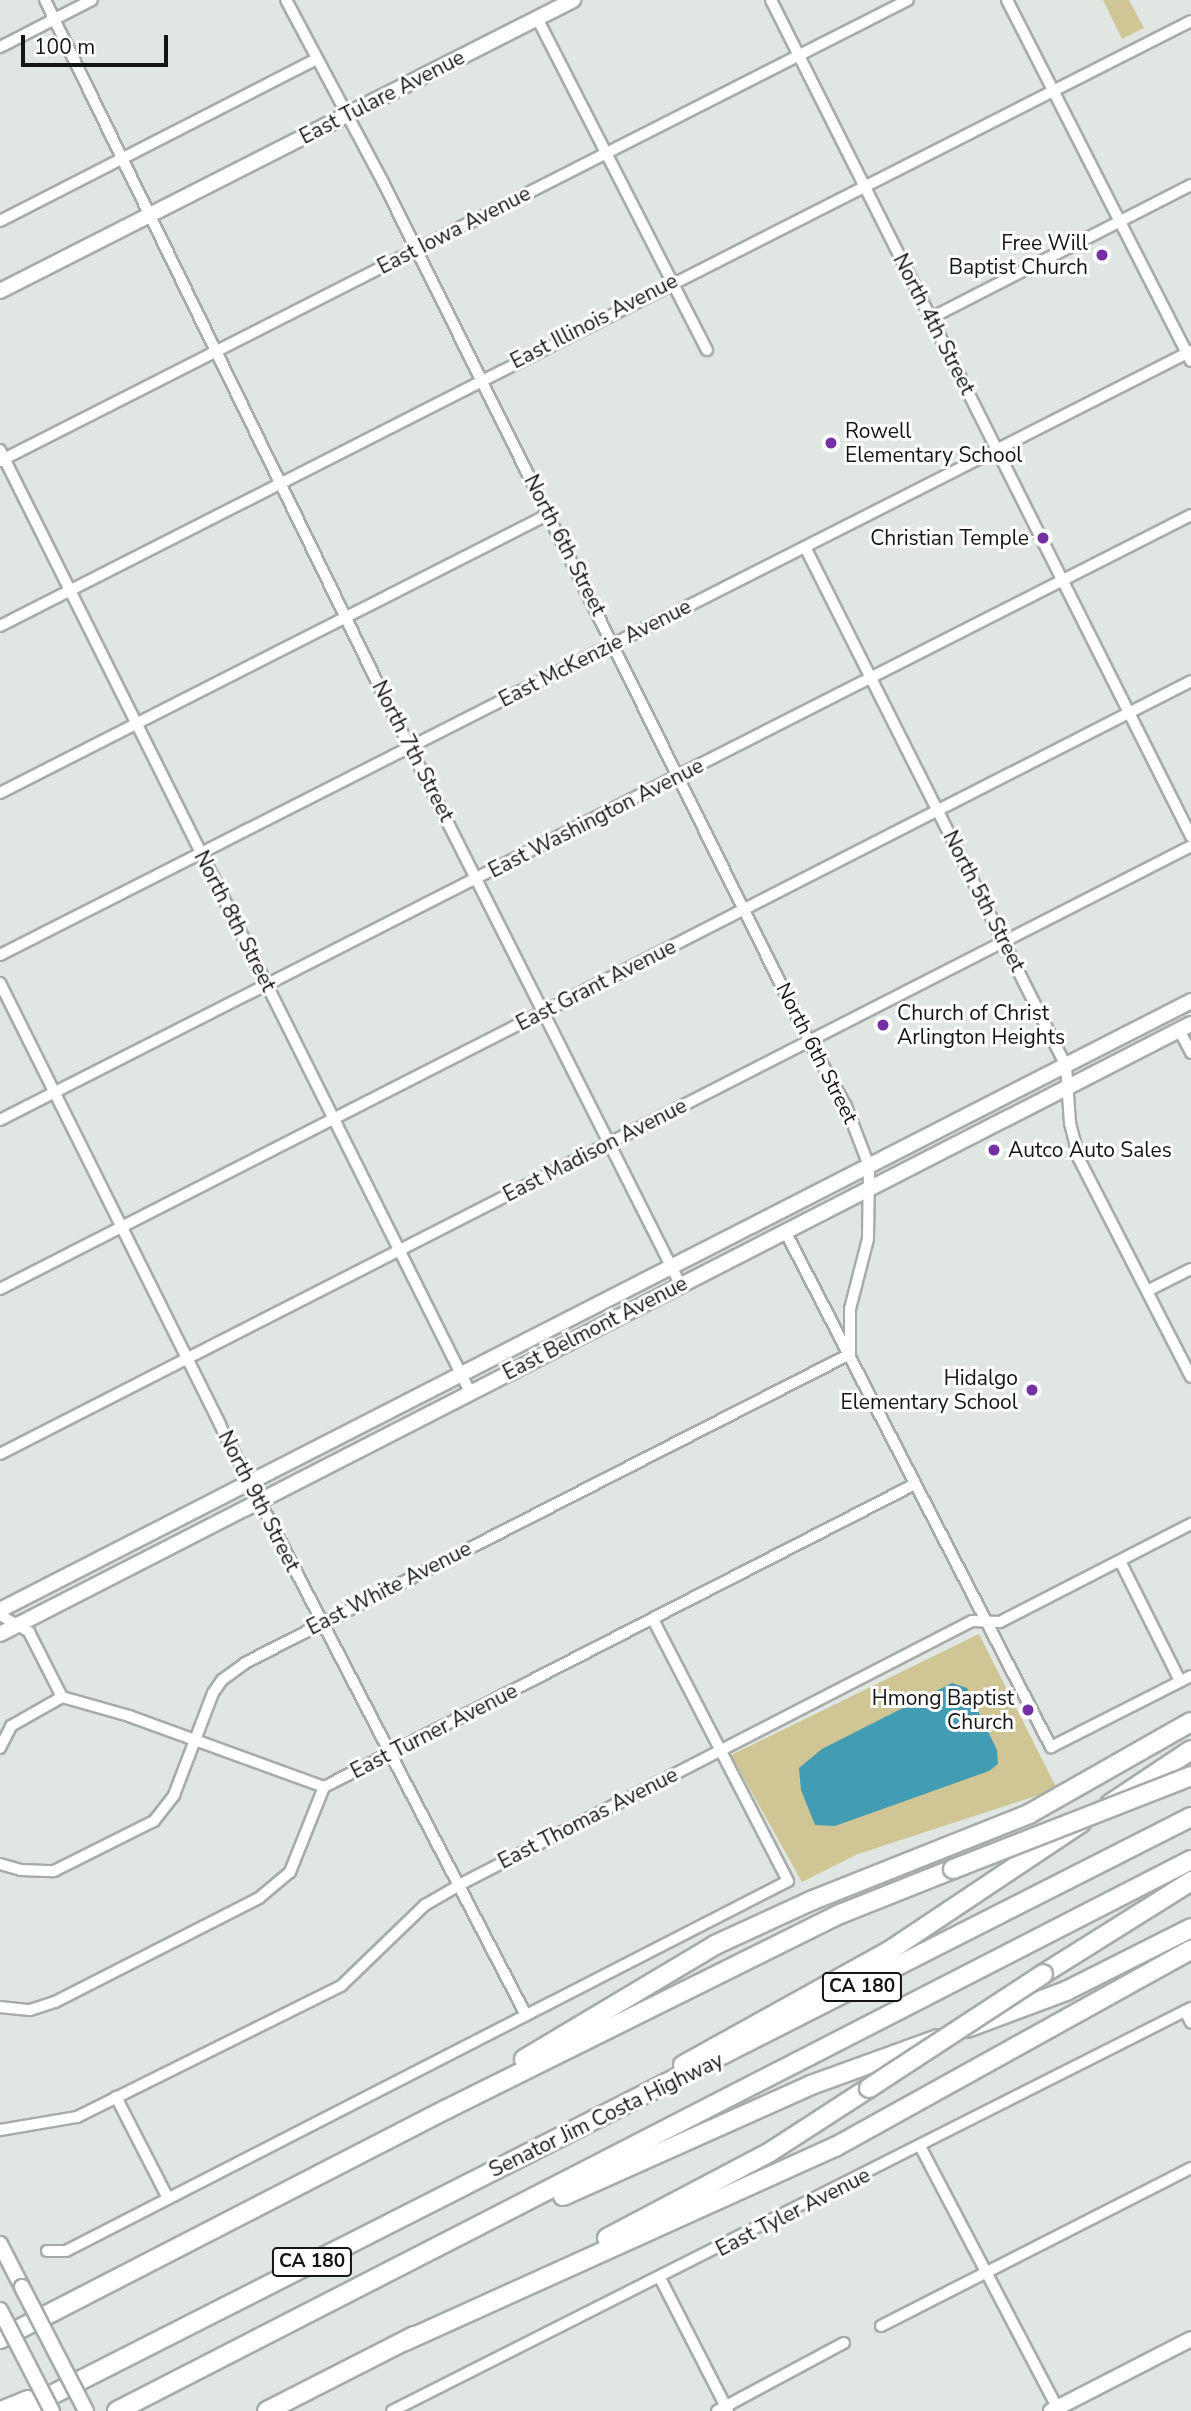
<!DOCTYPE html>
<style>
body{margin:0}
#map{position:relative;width:1191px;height:2411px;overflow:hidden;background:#e0e7e2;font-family:"Nunito Sans",sans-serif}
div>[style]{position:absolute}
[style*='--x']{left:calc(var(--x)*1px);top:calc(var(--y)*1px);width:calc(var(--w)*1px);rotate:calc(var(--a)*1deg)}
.green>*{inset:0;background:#cfc595}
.water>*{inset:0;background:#429cb4}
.roads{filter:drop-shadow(2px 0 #a6aca8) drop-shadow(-2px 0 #a6aca8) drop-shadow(0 2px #a6aca8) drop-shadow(0 -2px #a6aca8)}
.minor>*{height:10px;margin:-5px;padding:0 5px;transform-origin:5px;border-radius:5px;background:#fff}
.secondary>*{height:14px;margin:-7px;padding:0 7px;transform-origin:7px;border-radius:7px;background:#fff}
.motorway>*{height:18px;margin:-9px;padding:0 9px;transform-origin:9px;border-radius:9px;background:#fff}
.bridges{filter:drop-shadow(2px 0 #a6aca8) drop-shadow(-2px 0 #a6aca8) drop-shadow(0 2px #a6aca8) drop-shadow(0 -2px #a6aca8)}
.secondary-bridge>*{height:14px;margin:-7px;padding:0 7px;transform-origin:7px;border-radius:7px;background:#fff}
.motorway-bridge>*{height:18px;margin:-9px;padding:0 9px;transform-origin:9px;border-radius:9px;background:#fff}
.dots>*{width:19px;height:19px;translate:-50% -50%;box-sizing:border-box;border:4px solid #fff;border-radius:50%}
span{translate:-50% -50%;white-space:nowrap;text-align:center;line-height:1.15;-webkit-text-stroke:6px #fff;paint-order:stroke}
.shield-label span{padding:2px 5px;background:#fff;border:2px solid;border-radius:5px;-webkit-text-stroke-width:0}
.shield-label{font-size:19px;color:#131614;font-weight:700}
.street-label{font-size:21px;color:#131614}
.poi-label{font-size:21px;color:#131614}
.right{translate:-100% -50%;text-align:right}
.left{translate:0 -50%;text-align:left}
.scale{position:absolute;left:21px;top:35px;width:147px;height:32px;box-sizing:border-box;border:4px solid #131614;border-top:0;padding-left:9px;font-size:21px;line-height:24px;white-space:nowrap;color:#131614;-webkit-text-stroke:5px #fff;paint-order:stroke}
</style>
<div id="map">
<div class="green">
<i style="clip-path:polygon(1103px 0,1129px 0,1144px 28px,1122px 39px)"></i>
<i style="clip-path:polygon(979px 1634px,1057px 1789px,858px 1854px,802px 1882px,731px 1755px)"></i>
</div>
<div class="water">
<i style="clip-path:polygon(952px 1683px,967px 1688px,997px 1750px,998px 1764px,989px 1771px,835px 1826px,815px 1825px,801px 1790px,799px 1768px,822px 1749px)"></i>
</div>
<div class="roads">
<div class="minor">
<i style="--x:45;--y:0;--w:763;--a:64.04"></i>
<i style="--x:379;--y:686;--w:669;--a:63.28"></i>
<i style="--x:771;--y:0;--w:936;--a:63.33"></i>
<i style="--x:1007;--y:0;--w:405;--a:63"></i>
<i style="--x:537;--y:18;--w:373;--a:62.9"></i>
<i style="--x:0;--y:47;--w:103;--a:-27.1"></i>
<i style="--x:0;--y:221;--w:355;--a:-27.1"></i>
<i style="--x:931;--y:318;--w:292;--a:-27.1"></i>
<i style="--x:0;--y:450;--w:1053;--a:63.48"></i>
<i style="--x:0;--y:461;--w:1018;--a:-26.92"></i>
<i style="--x:805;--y:547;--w:581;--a:63.3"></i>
<i style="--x:1066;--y:1066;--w:57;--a:86"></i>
<i style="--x:1070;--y:1123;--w:37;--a:76"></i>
<i style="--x:1079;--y:1159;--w:245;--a:62.8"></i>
<i style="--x:0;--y:626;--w:1336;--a:-26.93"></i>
<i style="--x:0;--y:793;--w:616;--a:-26.94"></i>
<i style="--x:0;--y:955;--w:1335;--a:-26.89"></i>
<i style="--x:0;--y:983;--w:494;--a:63.5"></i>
<i style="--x:220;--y:1425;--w:665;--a:62.59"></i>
<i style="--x:1179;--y:1030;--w:26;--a:62"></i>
<i style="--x:0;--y:1120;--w:1336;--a:-26.93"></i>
<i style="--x:785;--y:1231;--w:581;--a:62.73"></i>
<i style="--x:1051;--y:1747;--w:157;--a:-26.9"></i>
<i style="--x:0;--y:1289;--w:1337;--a:-27.04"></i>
<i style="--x:1147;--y:1291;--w:49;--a:-26.6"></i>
<i style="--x:0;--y:1454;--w:1337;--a:-27.04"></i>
<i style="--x:1120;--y:1561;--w:134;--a:63.4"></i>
<i style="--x:0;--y:1615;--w:34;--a:30"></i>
<i style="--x:29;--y:1632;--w:73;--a:63.1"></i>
<i style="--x:62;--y:1697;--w:70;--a:15.8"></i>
<i style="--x:129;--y:1716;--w:208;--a:20"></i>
<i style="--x:0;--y:1748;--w:25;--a:-63"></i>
<i style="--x:11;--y:1726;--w:59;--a:-29.6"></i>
<i style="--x:0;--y:1864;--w:22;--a:16"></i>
<i style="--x:21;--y:1870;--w:33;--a:2"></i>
<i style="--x:54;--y:1871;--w:112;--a:-26.6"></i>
<i style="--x:154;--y:1821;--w:33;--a:-52"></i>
<i style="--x:174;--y:1795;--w:109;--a:-69.1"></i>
<i style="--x:213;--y:1693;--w:16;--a:-55"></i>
<i style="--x:222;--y:1680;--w:29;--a:-36"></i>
<i style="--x:245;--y:1663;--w:679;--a:-27.06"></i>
<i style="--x:850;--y:1354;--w:45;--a:-90"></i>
<i style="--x:850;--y:1309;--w:72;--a:-75.6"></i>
<i style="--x:868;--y:1239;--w:73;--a:-89.2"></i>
<i style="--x:869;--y:1166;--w:64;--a:-111"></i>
<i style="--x:846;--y:1106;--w:75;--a:-119.6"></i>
<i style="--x:809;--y:1041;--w:957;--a:-116.38"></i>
<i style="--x:384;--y:184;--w:208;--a:-118"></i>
<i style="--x:0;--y:2007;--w:30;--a:6"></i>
<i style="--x:30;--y:2010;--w:26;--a:-18"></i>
<i style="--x:55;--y:2002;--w:229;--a:-27"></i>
<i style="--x:259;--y:1898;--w:40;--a:-40"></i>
<i style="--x:290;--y:1872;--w:92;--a:-68.2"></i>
<i style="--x:324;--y:1787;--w:664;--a:-27.14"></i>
<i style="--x:1185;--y:2011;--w:13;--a:63"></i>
<i style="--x:116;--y:2097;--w:114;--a:62.8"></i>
<i style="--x:0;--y:2130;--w:78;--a:-9.6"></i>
<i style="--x:77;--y:2117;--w:295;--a:-26.4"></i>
<i style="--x:341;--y:1986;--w:117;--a:-44"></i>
<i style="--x:425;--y:1905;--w:39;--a:-30"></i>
<i style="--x:459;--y:1885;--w:577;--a:-27.23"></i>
<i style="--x:972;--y:1621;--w:28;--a:2"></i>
<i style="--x:1000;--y:1622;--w:215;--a:-27.2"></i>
<i style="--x:921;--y:2148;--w:297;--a:62.3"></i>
<i style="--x:47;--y:2251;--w:19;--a:0"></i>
<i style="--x:66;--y:2251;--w:811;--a:-27.13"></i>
<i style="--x:788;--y:1881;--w:294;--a:-117.3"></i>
<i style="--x:660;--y:2278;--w:149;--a:62.9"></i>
<i style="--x:881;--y:2326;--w:348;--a:-27"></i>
<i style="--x:392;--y:2411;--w:895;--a:-26.77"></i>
<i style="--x:717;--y:2411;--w:144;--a:-28.2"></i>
</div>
<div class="secondary">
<i style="--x:0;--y:291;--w:643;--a:-26.92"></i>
<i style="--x:0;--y:1610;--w:1338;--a:-27.08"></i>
<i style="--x:0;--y:1634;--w:1338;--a:-27.12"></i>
<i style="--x:0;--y:2244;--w:48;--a:62.9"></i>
<i style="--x:1051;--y:2411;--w:157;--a:-27.2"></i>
</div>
<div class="motorway">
<i style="--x:1110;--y:1804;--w:97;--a:-33.7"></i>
<i style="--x:1043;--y:1974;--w:175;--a:-32.1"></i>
<i style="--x:967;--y:2028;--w:106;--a:-20.5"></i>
<i style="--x:1066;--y:1991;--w:140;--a:-26.7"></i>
<i style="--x:524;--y:2059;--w:222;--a:-30.8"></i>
<i style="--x:715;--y:1945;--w:108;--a:-24.7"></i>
<i style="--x:813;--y:1900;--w:232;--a:-21.7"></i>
<i style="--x:1029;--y:1814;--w:186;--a:-29.6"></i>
<i style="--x:683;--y:2065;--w:235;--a:-29"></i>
<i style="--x:889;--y:1951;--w:231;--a:-33.7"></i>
<i style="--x:563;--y:2196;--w:272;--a:-24.1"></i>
<i style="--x:811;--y:2085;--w:135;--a:-19.9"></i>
<i style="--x:607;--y:2238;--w:184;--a:-27.8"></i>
<i style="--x:770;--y:2152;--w:118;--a:-32.9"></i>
<i style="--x:0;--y:2339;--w:503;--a:-27.23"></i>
<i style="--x:447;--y:2109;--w:439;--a:-26.4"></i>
<i style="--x:840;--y:1914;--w:122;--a:-21.7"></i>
<i style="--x:405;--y:2341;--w:472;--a:-24.3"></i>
<i style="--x:835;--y:2147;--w:407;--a:-29"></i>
<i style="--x:1;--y:2411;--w:29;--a:-22"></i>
<i style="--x:20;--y:2411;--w:1313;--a:-26.9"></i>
<i style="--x:117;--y:2411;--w:1207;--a:-27.16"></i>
<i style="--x:267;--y:2411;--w:165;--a:-27"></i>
</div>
</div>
<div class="bridges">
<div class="secondary-bridge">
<i style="--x:22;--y:2287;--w:140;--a:62.7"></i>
<i style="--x:0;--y:2310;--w:114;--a:62.8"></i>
</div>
<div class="motorway-bridge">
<i style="--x:953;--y:1869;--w:256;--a:-21.3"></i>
<i style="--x:869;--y:2088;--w:208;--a:-33.2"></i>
</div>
</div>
<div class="dots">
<i style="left:1102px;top:255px;background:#732fa3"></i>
<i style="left:831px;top:443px;background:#732fa3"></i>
<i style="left:1043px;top:538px;background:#732fa3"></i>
<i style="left:883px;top:1025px;background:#732fa3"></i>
<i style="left:994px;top:1150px;background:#732fa3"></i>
<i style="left:1032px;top:1390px;background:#732fa3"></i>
<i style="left:1028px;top:1710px;background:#732fa3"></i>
</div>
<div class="shield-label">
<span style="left:862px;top:1987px">CA 180</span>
<span style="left:312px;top:2262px">CA 180</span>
</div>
<div class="street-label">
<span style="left:382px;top:97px;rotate:-27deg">East Tulare Avenue</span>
<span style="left:454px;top:230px;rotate:-27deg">East Iowa Avenue</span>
<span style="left:594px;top:321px;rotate:-27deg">East Illinois Avenue</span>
<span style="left:934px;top:324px;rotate:63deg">North 4th Street</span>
<span style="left:565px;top:545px;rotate:63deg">North 6th Street</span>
<span style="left:595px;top:653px;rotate:-27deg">East McKenzie Avenue</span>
<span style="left:413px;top:751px;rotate:63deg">North 7th Street</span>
<span style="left:596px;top:818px;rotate:-27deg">East Washington Avenue</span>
<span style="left:984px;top:901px;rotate:63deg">North 5th Street</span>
<span style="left:235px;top:921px;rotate:63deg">North 8th Street</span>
<span style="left:596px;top:985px;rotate:-27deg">East Grant Avenue</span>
<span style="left:817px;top:1053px;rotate:63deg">North 6th Street</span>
<span style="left:595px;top:1150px;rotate:-27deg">East Madison Avenue</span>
<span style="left:595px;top:1328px;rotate:-27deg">East Belmont Avenue</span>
<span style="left:259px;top:1501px;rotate:63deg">North 9th Street</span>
<span style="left:389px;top:1588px;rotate:-27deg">East White Avenue</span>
<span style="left:434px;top:1731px;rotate:-27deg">East Turner Avenue</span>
<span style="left:588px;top:1818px;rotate:-27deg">East Thomas Avenue</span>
<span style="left:606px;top:2115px;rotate:-26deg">Senator Jim Costa Highway</span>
<span style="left:793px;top:2212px;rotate:-27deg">East Tyler Avenue</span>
</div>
<div class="poi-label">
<span class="right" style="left:1088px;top:255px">Free Will<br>Baptist Church</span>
<span class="left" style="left:845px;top:443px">Rowell<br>Elementary School</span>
<span class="right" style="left:1029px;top:538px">Christian Temple</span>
<span class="left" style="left:897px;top:1025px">Church of Christ<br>Arlington Heights</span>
<span class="left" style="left:1008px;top:1150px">Autco Auto Sales</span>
<span class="right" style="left:1018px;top:1390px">Hidalgo<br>Elementary School</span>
<span class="right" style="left:1014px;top:1710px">Hmong Baptist<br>Church</span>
</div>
<div class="scale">100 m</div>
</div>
